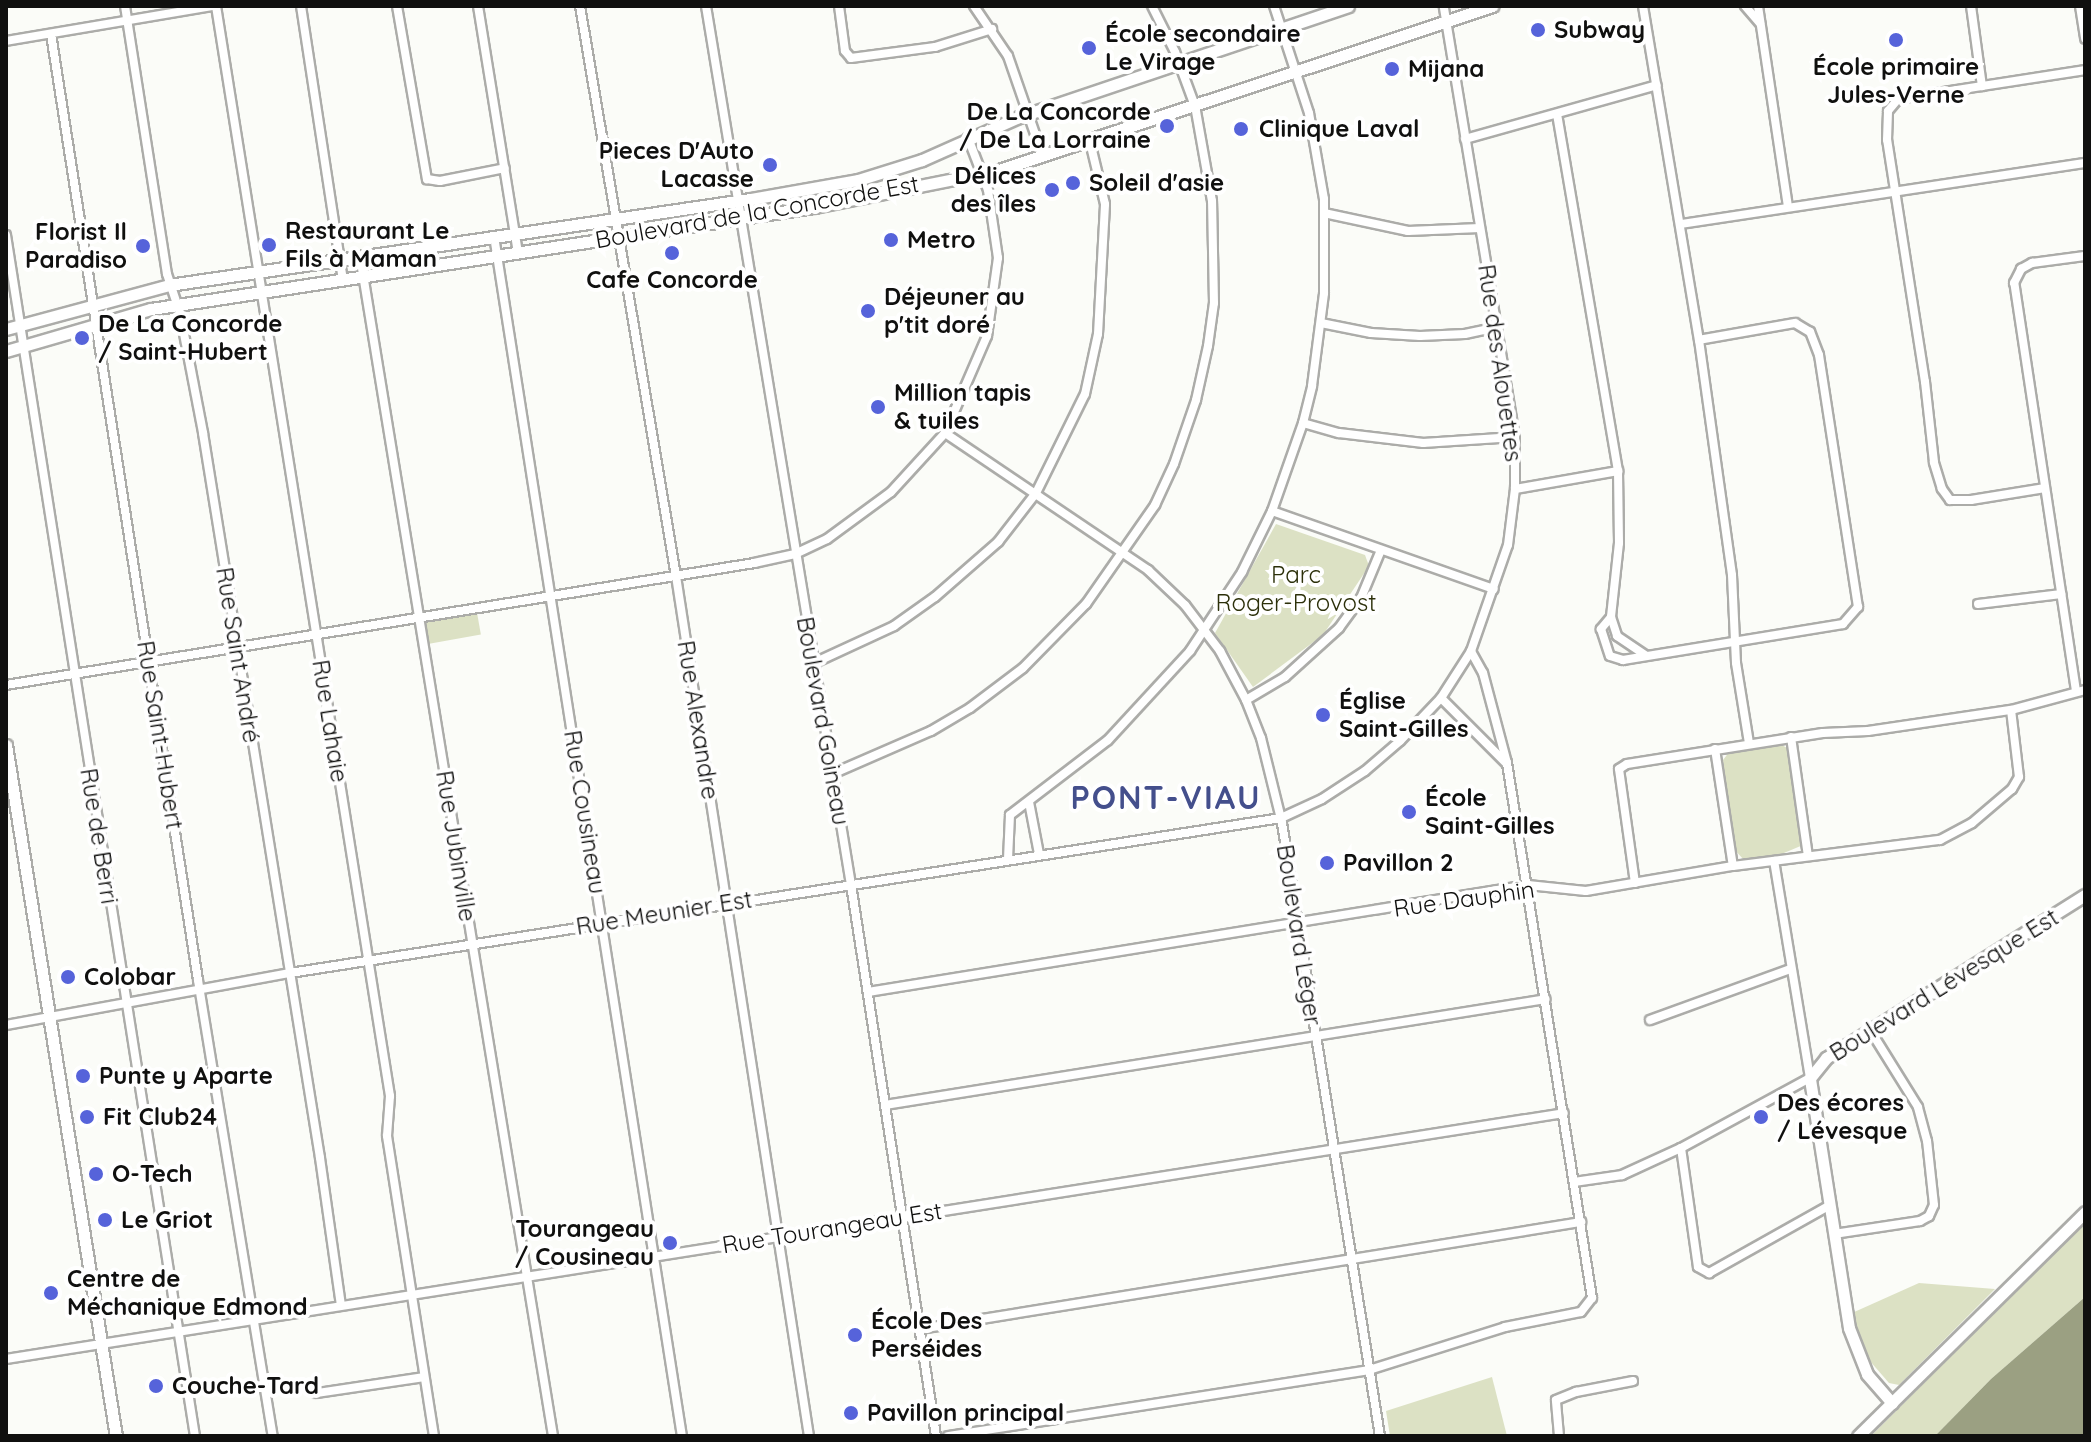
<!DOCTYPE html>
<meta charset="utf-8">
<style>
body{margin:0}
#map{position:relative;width:2091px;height:1442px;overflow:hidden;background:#fbfcf8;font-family:Quicksand,sans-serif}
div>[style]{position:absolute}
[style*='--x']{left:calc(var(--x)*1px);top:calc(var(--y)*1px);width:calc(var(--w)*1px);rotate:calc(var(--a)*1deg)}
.green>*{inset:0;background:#dce1c4;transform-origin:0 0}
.water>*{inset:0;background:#9ba082}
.roads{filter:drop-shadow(2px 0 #acaca9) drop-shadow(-2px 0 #acaca9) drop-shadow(0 2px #acaca9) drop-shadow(0 -2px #acaca9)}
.street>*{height:8px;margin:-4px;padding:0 4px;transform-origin:4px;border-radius:4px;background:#fff}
.secondary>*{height:11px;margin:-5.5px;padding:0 5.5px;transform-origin:5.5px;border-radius:5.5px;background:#fff}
.dots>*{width:22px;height:22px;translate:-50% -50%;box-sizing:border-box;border:4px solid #fff;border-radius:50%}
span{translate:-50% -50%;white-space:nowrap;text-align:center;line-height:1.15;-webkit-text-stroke:8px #fff;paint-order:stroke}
.poi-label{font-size:24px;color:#10100f;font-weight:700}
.left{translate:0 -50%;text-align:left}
.right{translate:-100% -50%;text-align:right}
.street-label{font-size:24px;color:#10100f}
.park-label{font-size:24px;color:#2c300a}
.district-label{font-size:32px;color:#444f8c;font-weight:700;letter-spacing:2px}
.frame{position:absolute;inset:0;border:8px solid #10100f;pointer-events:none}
</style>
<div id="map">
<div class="green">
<i style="clip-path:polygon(1276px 524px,1365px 555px,1369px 566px,1323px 635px,1253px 687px,1215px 633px)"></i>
<i style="left:476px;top:607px;width:28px;height:58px;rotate:80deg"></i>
<i style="clip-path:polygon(1778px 743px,1789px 749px,1803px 845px,1777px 856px,1744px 860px,1733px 848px,1723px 760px,1733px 747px)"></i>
<i style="clip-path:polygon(2085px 1223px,2085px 1297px,1991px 1379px,1935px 1436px,1871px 1436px)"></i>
<i style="clip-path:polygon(1919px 1283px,1995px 1289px,1899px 1385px,1889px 1383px,1863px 1353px,1852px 1313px)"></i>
<i style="clip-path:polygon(1492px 1377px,1507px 1436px,1390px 1436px,1386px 1411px)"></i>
</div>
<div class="water">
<i style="clip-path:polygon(2085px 1297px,2085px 1436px,1935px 1436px,1991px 1379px)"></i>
</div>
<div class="roads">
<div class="street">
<i style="--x:125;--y:6;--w:271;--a:81.1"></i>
<i style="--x:167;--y:274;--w:41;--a:71.6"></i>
<i style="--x:180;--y:313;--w:122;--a:79.1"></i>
<i style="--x:203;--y:433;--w:734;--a:80.83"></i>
<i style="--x:320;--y:1158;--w:148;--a:81.9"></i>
<i style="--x:216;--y:6;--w:1104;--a:80.93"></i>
<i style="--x:390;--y:1096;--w:40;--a:94.3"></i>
<i style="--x:387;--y:1136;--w:304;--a:81.1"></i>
<i style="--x:301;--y:6;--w:276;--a:81.3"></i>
<i style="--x:397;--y:6;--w:176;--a:80.2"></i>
<i style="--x:427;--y:179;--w:13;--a:9"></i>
<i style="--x:440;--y:181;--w:66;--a:-11.3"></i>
<i style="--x:478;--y:6;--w:249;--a:80.8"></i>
<i style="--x:580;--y:6;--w:578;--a:80.44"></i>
<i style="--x:676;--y:576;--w:870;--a:81.21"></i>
<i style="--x:706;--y:6;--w:897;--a:80.63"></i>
<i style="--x:852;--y:891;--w:551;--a:81.24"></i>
<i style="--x:839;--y:6;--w:45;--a:82.4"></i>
<i style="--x:845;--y:51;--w:9;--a:49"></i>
<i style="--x:851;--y:58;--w:85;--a:-7.5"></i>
<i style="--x:935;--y:47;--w:60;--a:-17.5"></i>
<i style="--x:974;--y:6;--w:60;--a:55.8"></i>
<i style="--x:1008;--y:56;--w:107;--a:70.9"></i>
<i style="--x:1643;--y:6;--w:339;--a:80.5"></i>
<i style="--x:1699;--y:340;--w:237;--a:82"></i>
<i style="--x:1732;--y:575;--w:88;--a:87.4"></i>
<i style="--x:1736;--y:663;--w:81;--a:80.8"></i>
<i style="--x:1745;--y:6;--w:23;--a:49"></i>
<i style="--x:1758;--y:6;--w:202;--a:81.5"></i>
<i style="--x:1971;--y:6;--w:81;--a:82.2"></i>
<i style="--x:2080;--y:6;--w:33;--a:81"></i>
<i style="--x:51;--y:34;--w:957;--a:81.17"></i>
<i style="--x:198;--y:980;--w:462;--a:80.7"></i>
<i style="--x:6;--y:41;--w:211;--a:-9.6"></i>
<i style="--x:1557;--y:114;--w:362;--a:80.3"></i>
<i style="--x:1618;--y:471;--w:72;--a:89.2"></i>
<i style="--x:1619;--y:543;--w:74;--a:96.2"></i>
<i style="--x:1611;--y:617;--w:20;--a:72"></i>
<i style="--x:1617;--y:636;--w:34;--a:34"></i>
<i style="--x:1465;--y:139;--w:199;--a:-15.7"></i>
<i style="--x:1324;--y:213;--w:86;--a:12.1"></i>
<i style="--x:1408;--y:231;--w:72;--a:-2.4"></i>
<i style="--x:1681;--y:224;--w:409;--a:-8.6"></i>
<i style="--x:6;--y:235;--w:1216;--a:81.06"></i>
<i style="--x:494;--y:236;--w:1215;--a:81.1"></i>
<i style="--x:360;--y:256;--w:1196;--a:80.71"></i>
<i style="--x:1321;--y:323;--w:51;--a:11.3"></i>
<i style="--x:1371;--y:333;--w:49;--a:3.5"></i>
<i style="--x:1420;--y:336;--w:45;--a:-2.5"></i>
<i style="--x:1465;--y:334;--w:33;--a:-12"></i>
<i style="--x:1303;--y:423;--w:37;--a:16"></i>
<i style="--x:1339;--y:433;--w:85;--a:6.8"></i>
<i style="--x:1423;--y:443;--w:92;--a:-3.7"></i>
<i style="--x:945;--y:433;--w:245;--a:34"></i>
<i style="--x:1148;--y:570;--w:51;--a:43.4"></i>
<i style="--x:1185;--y:605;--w:58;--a:52.7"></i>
<i style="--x:1220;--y:651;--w:55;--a:62"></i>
<i style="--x:1246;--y:700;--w:41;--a:68.5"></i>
<i style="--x:1261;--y:738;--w:88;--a:76.1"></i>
<i style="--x:1282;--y:823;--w:621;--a:80.92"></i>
<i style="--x:2045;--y:488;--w:75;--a:170.8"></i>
<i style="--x:1971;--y:500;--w:21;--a:180"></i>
<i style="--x:1950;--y:500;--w:14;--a:-126"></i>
<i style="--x:1942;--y:489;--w:28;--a:-107"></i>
<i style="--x:1934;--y:462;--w:81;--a:-96.4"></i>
<i style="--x:1925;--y:382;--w:245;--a:-98.9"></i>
<i style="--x:1887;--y:140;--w:29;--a:-88"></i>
<i style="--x:1888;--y:111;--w:16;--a:-50"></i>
<i style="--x:1898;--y:99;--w:189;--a:-8.8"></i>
<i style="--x:1515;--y:489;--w:105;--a:-9.9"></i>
<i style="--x:1272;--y:511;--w:235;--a:19.4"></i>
<i style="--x:1978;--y:604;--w:84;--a:-6.9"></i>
<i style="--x:1611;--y:617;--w:16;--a:130"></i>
<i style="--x:1601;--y:629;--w:28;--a:72"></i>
<i style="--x:1610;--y:656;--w:14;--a:17"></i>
<i style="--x:1623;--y:660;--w:223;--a:-9.3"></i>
<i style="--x:1843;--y:624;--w:23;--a:-49"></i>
<i style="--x:1858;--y:607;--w:255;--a:-98.8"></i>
<i style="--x:1819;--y:355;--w:25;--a:-111"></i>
<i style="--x:1810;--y:332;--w:17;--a:-149"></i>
<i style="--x:1795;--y:323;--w:97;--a:170"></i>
<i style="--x:814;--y:663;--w:88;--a:-24.8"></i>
<i style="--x:894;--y:626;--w:50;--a:-35.3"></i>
<i style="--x:935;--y:597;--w:84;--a:-41.1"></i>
<i style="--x:998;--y:542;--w:62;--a:-52.2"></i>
<i style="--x:1036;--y:493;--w:110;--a:-63.7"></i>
<i style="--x:1085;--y:394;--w:61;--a:-77.8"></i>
<i style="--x:1098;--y:334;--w:130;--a:-86.9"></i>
<i style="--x:1105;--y:204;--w:64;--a:-103.6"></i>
<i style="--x:6;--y:685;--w:758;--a:-9.26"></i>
<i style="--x:754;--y:563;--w:42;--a:-12.4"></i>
<i style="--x:795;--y:554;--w:35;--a:-25"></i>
<i style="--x:827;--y:539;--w:79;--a:-36.3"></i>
<i style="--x:891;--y:492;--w:80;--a:-47.5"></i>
<i style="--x:945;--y:433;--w:106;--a:-66.6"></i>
<i style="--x:987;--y:336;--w:79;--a:-82"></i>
<i style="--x:998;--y:258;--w:69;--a:-98.4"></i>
<i style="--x:988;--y:190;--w:56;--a:-111"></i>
<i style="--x:2076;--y:691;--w:413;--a:-98.6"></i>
<i style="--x:2014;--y:283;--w:16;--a:-63"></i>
<i style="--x:2021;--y:269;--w:13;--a:-29"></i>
<i style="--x:2032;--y:263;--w:53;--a:-7.5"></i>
<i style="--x:1441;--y:698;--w:91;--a:45"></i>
<i style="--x:1246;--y:700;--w:45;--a:-30.5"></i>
<i style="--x:1285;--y:677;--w:73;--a:-42.2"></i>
<i style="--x:1339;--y:628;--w:37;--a:-54"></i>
<i style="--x:1361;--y:598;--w:52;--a:-67.4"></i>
<i style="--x:1791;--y:737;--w:120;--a:81.9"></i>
<i style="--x:1715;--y:749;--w:118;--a:81.3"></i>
<i style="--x:832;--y:774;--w:108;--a:-23.5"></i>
<i style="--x:931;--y:731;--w:45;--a:-30.5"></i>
<i style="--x:970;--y:708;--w:66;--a:-37"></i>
<i style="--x:1023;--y:668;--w:90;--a:-45.5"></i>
<i style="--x:1086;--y:604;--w:121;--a:-55.1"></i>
<i style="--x:1155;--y:505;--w:45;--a:-65.1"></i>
<i style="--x:1174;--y:464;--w:68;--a:-71"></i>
<i style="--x:1196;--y:400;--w:55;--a:-77.5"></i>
<i style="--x:1208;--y:346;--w:43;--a:-82.1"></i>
<i style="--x:1214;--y:303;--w:102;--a:-91.1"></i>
<i style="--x:1212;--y:201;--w:97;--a:-100.1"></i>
<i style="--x:1195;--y:106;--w:58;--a:-110.3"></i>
<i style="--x:1175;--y:52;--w:51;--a:-116.6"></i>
<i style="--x:1029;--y:802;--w:53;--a:79.1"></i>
<i style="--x:1008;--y:859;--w:44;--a:-87.4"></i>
<i style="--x:1010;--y:815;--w:123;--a:-37.4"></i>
<i style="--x:1108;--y:740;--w:121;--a:-47.3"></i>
<i style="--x:1190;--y:651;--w:95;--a:-56.6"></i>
<i style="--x:1242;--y:572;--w:68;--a:-63.8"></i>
<i style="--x:1272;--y:511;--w:93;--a:-70.6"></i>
<i style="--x:1303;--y:423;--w:38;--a:-76"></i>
<i style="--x:1312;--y:386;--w:94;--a:-82.6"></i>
<i style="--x:1324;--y:293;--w:94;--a:-90"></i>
<i style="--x:1324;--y:199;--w:87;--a:-99.9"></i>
<i style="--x:1309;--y:113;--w:113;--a:-108.1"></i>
<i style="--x:1635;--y:883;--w:115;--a:-98"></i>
<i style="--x:1619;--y:769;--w:9;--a:-32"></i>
<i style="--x:1627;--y:764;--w:198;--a:-9"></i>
<i style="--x:1823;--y:733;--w:45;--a:-2.5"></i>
<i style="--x:1868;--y:731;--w:145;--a:-8.4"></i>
<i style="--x:2011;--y:710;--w:77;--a:-15.1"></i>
<i style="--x:868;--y:992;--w:669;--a:-9.21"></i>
<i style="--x:1528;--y:885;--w:58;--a:5.9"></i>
<i style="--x:1586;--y:891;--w:149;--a:-9.7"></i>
<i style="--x:1733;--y:866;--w:209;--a:-7.2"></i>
<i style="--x:1940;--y:840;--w:36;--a:-28"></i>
<i style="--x:1972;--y:823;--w:52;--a:-40.4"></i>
<i style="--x:2012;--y:789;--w:14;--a:-60"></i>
<i style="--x:2019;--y:777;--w:67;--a:-96.8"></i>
<i style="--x:1650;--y:1020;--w:149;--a:-20"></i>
<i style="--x:6;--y:1025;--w:289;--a:-10.4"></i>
<i style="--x:290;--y:973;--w:1003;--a:-8.89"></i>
<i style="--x:1281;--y:818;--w:45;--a:-24.9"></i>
<i style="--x:1322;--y:799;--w:51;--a:-33.1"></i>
<i style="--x:1365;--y:771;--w:46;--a:-40.6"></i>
<i style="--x:1400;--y:741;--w:59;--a:-46.4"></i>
<i style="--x:1441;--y:698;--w:56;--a:-57.4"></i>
<i style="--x:1471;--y:651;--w:112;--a:-70.8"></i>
<i style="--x:1508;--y:545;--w:56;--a:-82.9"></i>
<i style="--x:1515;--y:489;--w:52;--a:-90"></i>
<i style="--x:1515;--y:437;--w:437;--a:-99.4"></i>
<i style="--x:885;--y:1105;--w:669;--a:-9.11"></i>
<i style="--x:1681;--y:1148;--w:120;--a:81.9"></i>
<i style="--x:1698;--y:1267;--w:13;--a:29"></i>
<i style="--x:1709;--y:1273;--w:139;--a:-29.3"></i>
<i style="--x:1574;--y:1182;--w:49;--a:-8.3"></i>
<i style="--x:1622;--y:1175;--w:65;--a:-24.6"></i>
<i style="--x:1681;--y:1148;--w:147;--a:-28.5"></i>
<i style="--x:1810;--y:1078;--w:220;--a:-99.4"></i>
<i style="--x:1834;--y:1234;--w:87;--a:-8.6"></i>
<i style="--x:1920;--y:1221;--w:10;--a:-29"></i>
<i style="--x:1929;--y:1216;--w:12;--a:-66"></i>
<i style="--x:1934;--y:1205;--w:64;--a:-96.2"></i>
<i style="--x:1927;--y:1141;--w:35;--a:-105"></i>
<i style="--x:1918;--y:1107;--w:91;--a:-121.9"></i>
<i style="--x:920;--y:1329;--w:670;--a:-9.2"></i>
<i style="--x:6;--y:1359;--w:1577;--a:-8.97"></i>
<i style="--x:317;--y:1393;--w:108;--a:-8.5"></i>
<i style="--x:948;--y:1436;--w:426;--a:-8.9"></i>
<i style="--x:1369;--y:1370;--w:143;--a:-17.5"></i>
<i style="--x:1505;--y:1327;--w:77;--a:-11.2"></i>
<i style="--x:1581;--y:1312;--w:18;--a:-52"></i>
<i style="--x:1592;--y:1298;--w:542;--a:-99.03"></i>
<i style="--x:1507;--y:763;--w:93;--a:-104.9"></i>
<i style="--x:1483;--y:673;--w:25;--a:-119"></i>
<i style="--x:1559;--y:1436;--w:36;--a:-95"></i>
<i style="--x:1556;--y:1400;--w:22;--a:-22"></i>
<i style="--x:1576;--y:1392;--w:58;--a:-10.9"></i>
</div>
<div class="secondary">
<i style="--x:6;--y:329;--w:169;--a:-15.1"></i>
<i style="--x:169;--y:285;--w:588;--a:-8.41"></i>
<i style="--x:751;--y:199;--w:109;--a:-10.1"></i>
<i style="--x:858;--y:180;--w:67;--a:-17.4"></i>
<i style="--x:922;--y:160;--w:106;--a:-23.9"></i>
<i style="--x:1019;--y:117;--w:347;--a:-18.6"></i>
<i style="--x:6;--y:351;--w:151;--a:-16.2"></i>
<i style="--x:151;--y:309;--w:671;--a:-8.75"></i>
<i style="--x:814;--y:207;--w:189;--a:-11.3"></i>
<i style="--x:999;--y:170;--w:520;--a:-18.4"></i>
<i style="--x:6;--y:745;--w:700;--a:80.96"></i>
<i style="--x:1892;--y:1403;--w:38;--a:-131"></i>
<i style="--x:1867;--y:1374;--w:49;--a:-111.4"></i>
<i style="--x:1849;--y:1328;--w:253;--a:-98.9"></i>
<i style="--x:1810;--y:1078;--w:26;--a:-51"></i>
<i style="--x:1826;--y:1058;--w:306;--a:-32.2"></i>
<i style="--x:1858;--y:1436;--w:319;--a:-44.6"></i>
</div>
</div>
<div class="dots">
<i style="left:1538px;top:30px;background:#5663da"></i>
<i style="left:1896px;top:40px;background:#5663da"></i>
<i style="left:1089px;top:48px;background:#5663da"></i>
<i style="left:1392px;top:69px;background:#5663da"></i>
<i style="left:1167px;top:126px;background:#5663da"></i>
<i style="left:1241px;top:129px;background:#5663da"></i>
<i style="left:770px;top:165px;background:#5663da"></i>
<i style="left:1073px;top:183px;background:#5663da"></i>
<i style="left:1052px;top:190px;background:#5663da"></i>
<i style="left:891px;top:240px;background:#5663da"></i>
<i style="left:269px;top:245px;background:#5663da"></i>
<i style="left:143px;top:246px;background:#5663da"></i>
<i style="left:672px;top:253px;background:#5663da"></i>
<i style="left:868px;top:311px;background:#5663da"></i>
<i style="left:82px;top:338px;background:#5663da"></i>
<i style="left:878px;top:407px;background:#5663da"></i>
<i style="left:1323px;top:715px;background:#5663da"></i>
<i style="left:1409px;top:812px;background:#5663da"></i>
<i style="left:1327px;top:863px;background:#5663da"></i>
<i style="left:68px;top:977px;background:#5663da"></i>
<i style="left:83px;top:1076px;background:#5663da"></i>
<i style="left:87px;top:1117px;background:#5663da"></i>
<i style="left:1761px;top:1117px;background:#5663da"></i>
<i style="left:96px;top:1174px;background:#5663da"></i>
<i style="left:105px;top:1220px;background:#5663da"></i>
<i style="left:670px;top:1243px;background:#5663da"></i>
<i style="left:51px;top:1293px;background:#5663da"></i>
<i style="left:855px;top:1335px;background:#5663da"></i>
<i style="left:156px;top:1386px;background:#5663da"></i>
<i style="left:851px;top:1413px;background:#5663da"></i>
</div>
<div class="poi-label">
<span class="left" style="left:1554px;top:30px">Subway</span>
<span class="left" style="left:1105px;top:48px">École secondaire<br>Le Virage</span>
<span style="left:1896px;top:81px">École primaire<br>Jules-Verne</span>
<span class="left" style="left:1408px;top:69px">Mijana</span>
<span class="right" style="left:1151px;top:126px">De La Concorde<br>/ De La Lorraine</span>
<span class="left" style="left:1259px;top:129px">Clinique Laval</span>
<span class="right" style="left:754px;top:165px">Pieces D'Auto<br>Lacasse</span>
<span class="right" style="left:1036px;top:190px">Délices<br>des îles</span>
<span class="left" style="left:1089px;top:183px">Soleil d'asie</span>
<span class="left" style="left:285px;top:245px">Restaurant Le<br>Fils à Maman</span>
<span class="right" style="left:127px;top:246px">Florist Il<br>Paradiso</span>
<span class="left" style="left:907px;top:240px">Metro</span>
<span style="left:672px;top:280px">Cafe Concorde</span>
<span class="left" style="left:884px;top:311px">Déjeuner au<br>p'tit doré</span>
<span class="left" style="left:98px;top:338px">De La Concorde<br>/ Saint-Hubert</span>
<span class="left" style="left:894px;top:407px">Million tapis<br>&amp; tuiles</span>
<span class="left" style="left:1339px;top:715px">Église<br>Saint-Gilles</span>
<span class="left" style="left:1425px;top:812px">École<br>Saint-Gilles</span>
<span class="left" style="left:1343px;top:863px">Pavillon 2</span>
<span class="left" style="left:84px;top:977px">Colobar</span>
<span class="left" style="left:99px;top:1076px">Punte y Aparte</span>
<span class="left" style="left:1777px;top:1117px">Des écores<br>/ Lévesque</span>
<span class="left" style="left:103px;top:1117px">Fit Club24</span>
<span class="left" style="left:112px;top:1174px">O-Tech</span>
<span class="left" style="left:121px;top:1220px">Le Griot</span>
<span class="right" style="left:654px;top:1243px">Tourangeau<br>/ Cousineau</span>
<span class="left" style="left:67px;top:1293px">Centre de<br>Méchanique Edmond</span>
<span class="left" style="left:871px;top:1335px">École Des<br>Perséides</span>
<span class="left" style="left:172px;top:1386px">Couche-Tard</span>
<span class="left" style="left:867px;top:1413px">Pavillon principal</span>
</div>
<div class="street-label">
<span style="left:757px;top:212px;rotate:-10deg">Boulevard de la Concorde Est</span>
<span style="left:1500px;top:363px;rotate:82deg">Rue des Alouettes</span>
<span style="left:238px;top:655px;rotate:81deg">Rue Saint André</span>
<span style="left:698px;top:720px;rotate:81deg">Rue Alexandre</span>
<span style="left:330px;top:721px;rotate:81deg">Rue Lahaie</span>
<span style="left:823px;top:721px;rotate:80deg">Boulevard Goineau</span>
<span style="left:160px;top:735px;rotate:81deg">Rue Saint-Hubert</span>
<span style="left:585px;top:812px;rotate:81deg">Rue Cousineau</span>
<span style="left:99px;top:836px;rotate:81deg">Rue de Berri</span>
<span style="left:456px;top:846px;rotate:81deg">Rue Jubinville</span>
<span style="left:1464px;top:899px;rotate:-8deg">Rue Dauphin</span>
<span style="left:664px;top:913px;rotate:-9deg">Rue Meunier Est</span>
<span style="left:1299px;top:935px;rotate:81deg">Boulevard Léger</span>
<span style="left:1944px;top:985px;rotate:-32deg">Boulevard Lévesque Est</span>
<span style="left:832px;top:1228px;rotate:-9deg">Rue Tourangeau Est</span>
</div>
<div class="park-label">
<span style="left:1296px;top:589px">Parc<br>Roger-Provost</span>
</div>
<div class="district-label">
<span style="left:1166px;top:797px">PONT-VIAU</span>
</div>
<div class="frame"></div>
</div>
